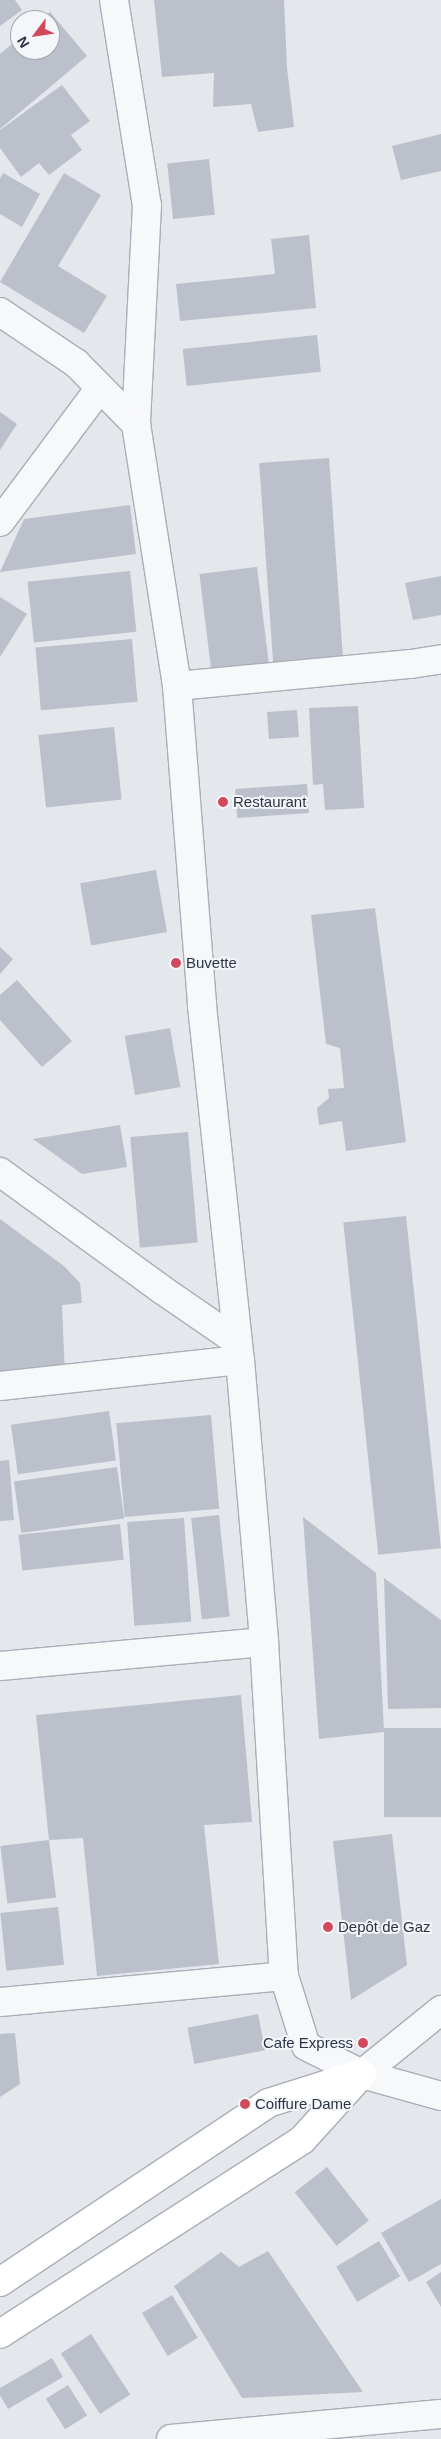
<!DOCTYPE html>
<meta charset="utf-8">
<style>
body{margin:0}
#map{position:relative;width:441px;height:2439px;overflow:hidden;background:#e4e7ec;font-family:Helvetica,sans-serif}
div>[style]{position:absolute}
[style*='--x']{left:calc(var(--x)*1px);top:calc(var(--y)*1px);width:calc(var(--w)*1px);rotate:calc(var(--a)*1deg)}
.building>*{inset:0;background:#bbc0ca;transform-origin:0 0}
.roads{filter:drop-shadow(1px 0 #a9aeb7) drop-shadow(-1px 0 #a9aeb7) drop-shadow(0 1px #a9aeb7) drop-shadow(0 -1px #a9aeb7)}
.street>*{height:28px;margin:-14px;padding:0 14px;transform-origin:14px;border-radius:14px;background:#f7f8fa}
.secondary>*{height:28px;margin:-14px;padding:0 14px;transform-origin:14px;border-radius:14px;background:#fff}
.dots>*{width:14px;height:14px;translate:-50% -50%;box-sizing:border-box;border:2px solid #f4f6f9;border-radius:50%}
span{translate:-50% -50%;white-space:nowrap;text-align:center;line-height:1.15;-webkit-text-stroke:4px #f4f6f9;paint-order:stroke}
.poi-label{font-size:15px;color:#2b3445}
.left{translate:0 -50%;text-align:left}
.right{translate:-100% -50%;text-align:right}
.north{position:absolute;left:10px;top:10px;width:50px;height:50px;box-sizing:border-box;background:#f4f6f9;border:1px solid #a4a8b1;border-radius:50%;rotate:239deg;font-size:14px;font-weight:700;line-height:20px;text-align:center;color:#2b3445}
.north::after{content:'';display:block;margin:auto;width:18px;height:22px;background:#d1495b;clip-path:polygon(50% 0,100% 100%,50% 72%,0 100%)}
</style>
<div id="map">
<div class="building">
<i style="clip-path:polygon(0 0,15px 0,22px 10px,0 26px)"></i>
<i style="clip-path:polygon(154px 0,284px 0,287px 68px,294px 127px,258px 132px,251px 104px,213px 107px,214px 73px,162px 77px)"></i>
<i style="clip-path:polygon(50px 12px,87px 56px,0 129px,0 54px,20px 37px,20px 50px,50px 50px,50px 20px,40px 20px)"></i>
<i style="clip-path:polygon(62px 85px,90px 121px,71px 135px,82px 150px,49px 175px,39px 163px,21px 177px,0 148px,0 130px)"></i>
<i style="clip-path:polygon(441px 134px,441px 171px,401px 180px,392px 146px)"></i>
<i style="left:209px;top:159px;width:56px;height:42px;rotate:84deg"></i>
<i style="clip-path:polygon(3px 173px,40px 194px,22px 227px,0 214px,0 179px)"></i>
<i style="clip-path:polygon(64px 173px,101px 195px,58px 266px,107px 296px,84px 333px,0 282px)"></i>
<i style="clip-path:polygon(309px 235px,316px 308px,180px 321px,176px 284px,275px 274px,271px 239px)"></i>
<i style="left:317px;top:335px;width:37px;height:135px;rotate:84deg"></i>
<i style="clip-path:polygon(0 412px,17px 424px,0 450px)"></i>
<i style="left:329px;top:458px;width:207px;height:70px;rotate:86deg"></i>
<i style="clip-path:polygon(130px 505px,136px 554px,0 572px,24px 519px)"></i>
<i style="left:257px;top:567px;width:103px;height:58px;rotate:83deg"></i>
<i style="left:130px;top:571px;width:61px;height:103px;rotate:84deg"></i>
<i style="clip-path:polygon(441px 576px,441px 615px,413px 620px,405px 583px)"></i>
<i style="clip-path:polygon(0 597px,27px 614px,0 657px)"></i>
<i style="left:132px;top:639px;width:63px;height:97px;rotate:85deg"></i>
<i style="clip-path:polygon(358px 706px,364px 808px,325px 810px,323px 784px,313px 785px,309px 708px)"></i>
<i style="left:297px;top:710px;width:27px;height:30px;rotate:86deg"></i>
<i style="left:114px;top:727px;width:73px;height:76px;rotate:84deg"></i>
<i style="left:307px;top:784px;width:29px;height:72px;rotate:86deg"></i>
<i style="left:156px;top:870px;width:63px;height:77px;rotate:80deg"></i>
<i style="clip-path:polygon(375px 908px,406px 1142px,346px 1151px,342px 1121px,319px 1125px,317px 1108px,329px 1098px,328px 1089px,344px 1088px,340px 1048px,326px 1044px,311px 915px)"></i>
<i style="clip-path:polygon(0 947px,13px 959px,0 974px)"></i>
<i style="clip-path:polygon(17px 980px,72px 1041px,42px 1067px,0 1020px,0 995px)"></i>
<i style="left:170px;top:1028px;width:60px;height:46px;rotate:80deg"></i>
<i style="clip-path:polygon(120px 1125px,127px 1167px,82px 1174px,33px 1139px)"></i>
<i style="left:188px;top:1132px;width:111px;height:58px;rotate:85deg"></i>
<i style="left:406px;top:1216px;width:334px;height:63px;rotate:84deg"></i>
<i style="clip-path:polygon(0 1219px,64px 1266px,80px 1283px,82px 1303px,62px 1305px,65px 1376px,0 1381px)"></i>
<i style="left:109px;top:1411px;width:50px;height:99px;rotate:82deg"></i>
<i style="left:211px;top:1415px;width:94px;height:95px;rotate:85deg"></i>
<i style="clip-path:polygon(9px 1460px,14px 1520px,0 1521px,0 1461px)"></i>
<i style="left:117px;top:1467px;width:52px;height:104px;rotate:82deg"></i>
<i style="left:219px;top:1515px;width:102px;height:28px;rotate:84deg"></i>
<i style="clip-path:polygon(303px 1517px,376px 1573px,384px 1732px,319px 1739px)"></i>
<i style="left:184px;top:1518px;width:104px;height:57px;rotate:86deg"></i>
<i style="left:120px;top:1524px;width:36px;height:102px;rotate:84deg"></i>
<i style="clip-path:polygon(384px 1578px,441px 1620px,441px 1708px,388px 1709px)"></i>
<i style="clip-path:polygon(241px 1695px,252px 1822px,204px 1825px,219px 1964px,97px 1976px,83px 1838px,49px 1840px,36px 1715px)"></i>
<i style="left:441px;top:1728px;width:89px;height:57px;rotate:90deg"></i>
<i style="clip-path:polygon(392px 1834px,407px 1965px,351px 2000px,333px 1841px)"></i>
<i style="left:49px;top:1840px;width:58px;height:49px;rotate:83deg"></i>
<i style="left:58px;top:1907px;width:58px;height:58px;rotate:84deg"></i>
<i style="left:258px;top:2014px;width:37px;height:72px;rotate:79deg"></i>
<i style="clip-path:polygon(15px 2033px,20px 2084px,0 2097px,0 2034px)"></i>
<i style="left:327px;top:2167px;width:68px;height:41px;rotate:52deg"></i>
<i style="clip-path:polygon(441px 2199px,441px 2264px,409px 2282px,381px 2233px)"></i>
<i style="left:379px;top:2241px;width:41px;height:50px;rotate:59deg"></i>
<i style="clip-path:polygon(268px 2251px,363px 2392px,242px 2398px,174px 2286px,221px 2252px,239px 2267px)"></i>
<i style="clip-path:polygon(441px 2272px,441px 2307px,426px 2282px)"></i>
<i style="left:172px;top:2295px;width:50px;height:35px;rotate:59deg"></i>
<i style="left:91px;top:2334px;width:72px;height:36px;rotate:57deg"></i>
<i style="clip-path:polygon(52px 2358px,63px 2377px,8px 2409px,0 2395px,0 2388px)"></i>
<i style="left:68px;top:2385px;width:36px;height:26px;rotate:58deg"></i>
</div>
<div class="roads">
<div class="street">
<i style="--x:114;--y:0;--w:208;--a:80.9"></i>
<i style="--x:147;--y:205;--w:219;--a:92.9"></i>
<i style="--x:0;--y:312;--w:92;--a:33.9"></i>
<i style="--x:76;--y:363;--w:86;--a:45.5"></i>
<i style="--x:136;--y:424;--w:265;--a:81.1"></i>
<i style="--x:177;--y:686;--w:235;--a:-5.4"></i>
<i style="--x:411;--y:664;--w:30;--a:-9"></i>
<i style="--x:0;--y:522;--w:167;--a:-53.3"></i>
<i style="--x:177;--y:686;--w:321;--a:85.5"></i>
<i style="--x:202;--y:1006;--w:356;--a:83.9"></i>
<i style="--x:240;--y:1360;--w:283;--a:85.1"></i>
<i style="--x:264;--y:1642;--w:335;--a:86.6"></i>
<i style="--x:284;--y:1976;--w:73;--a:72.6"></i>
<i style="--x:306;--y:2046;--w:63;--a:26.6"></i>
<i style="--x:362;--y:2074;--w:82;--a:15.6"></i>
<i style="--x:0;--y:1172;--w:199;--a:36"></i>
<i style="--x:161;--y:1289;--w:93;--a:34.5"></i>
<i style="--x:0;--y:1386;--w:241;--a:-6.2"></i>
<i style="--x:0;--y:1666;--w:265;--a:-5.2"></i>
<i style="--x:0;--y:2002;--w:285;--a:-5.2"></i>
<i style="--x:362;--y:2074;--w:102;--a:-39"></i>
<i style="--x:171;--y:2439;--w:271;--a:-5.3"></i>
</div>
<div class="secondary">
<i style="--x:0;--y:2282;--w:322;--a:-33.7"></i>
<i style="--x:268;--y:2103;--w:96;--a:-17.5"></i>
<i style="--x:0;--y:2334;--w:359;--a:-32.7"></i>
<i style="--x:302;--y:2140;--w:89;--a:-47.7"></i>
</div>
</div>
<div class="dots">
<i style="left:223px;top:802px;background:#d1495b"></i>
<i style="left:176px;top:963px;background:#d1495b"></i>
<i style="left:328px;top:1927px;background:#d1495b"></i>
<i style="left:363px;top:2043px;background:#d1495b"></i>
<i style="left:245px;top:2104px;background:#d1495b"></i>
</div>
<div class="poi-label">
<span class="left" style="left:233px;top:802px">Restaurant</span>
<span class="left" style="left:186px;top:963px">Buvette</span>
<span class="left" style="left:338px;top:1927px">Depôt de Gaz</span>
<span class="right" style="left:353px;top:2043px">Cafe Express</span>
<span class="left" style="left:255px;top:2104px">Coiffure Dame</span>
</div>
<div class="north">N</div>
</div>
